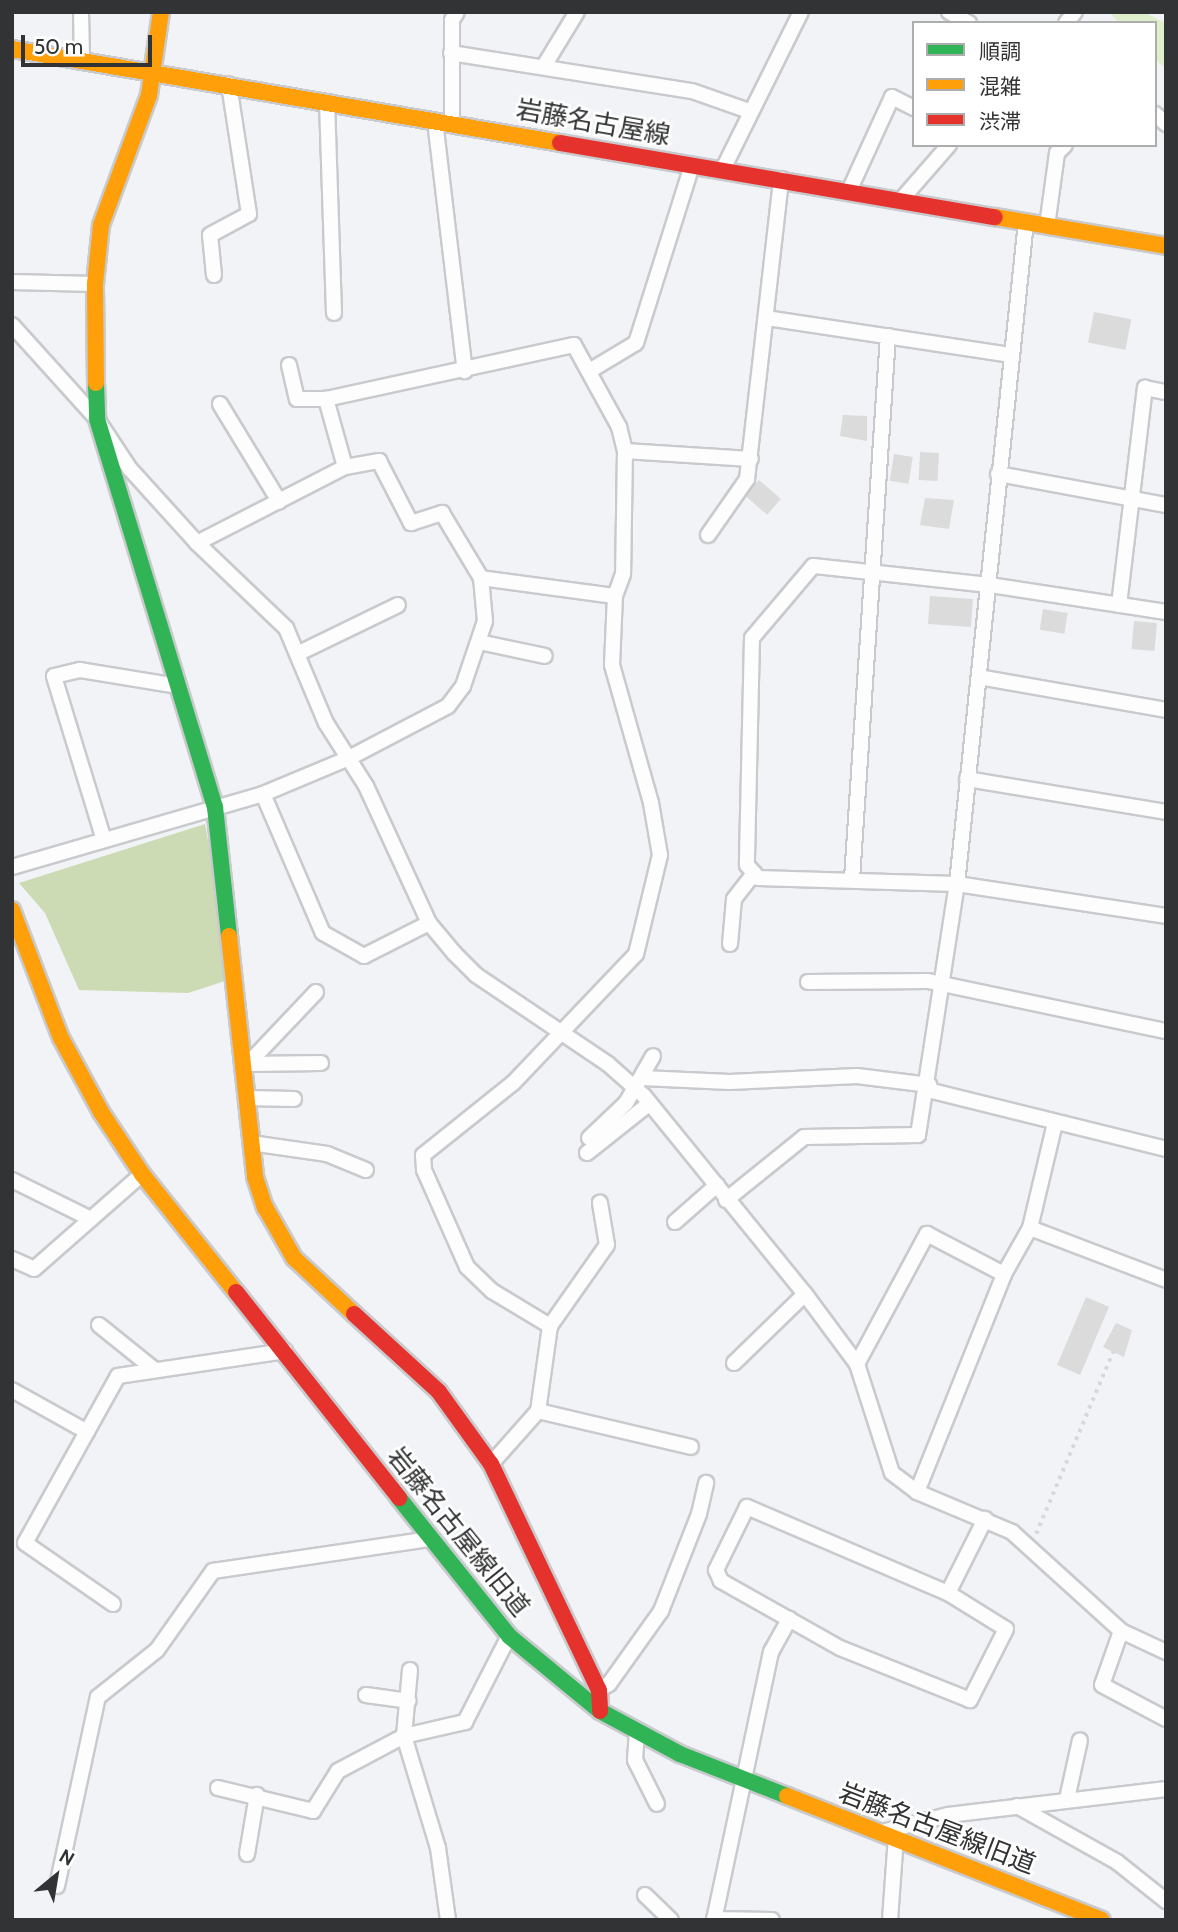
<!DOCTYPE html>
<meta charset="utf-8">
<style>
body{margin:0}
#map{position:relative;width:1178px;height:1932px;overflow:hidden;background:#f1f3f6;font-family:Cabin,"Noto Sans JP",sans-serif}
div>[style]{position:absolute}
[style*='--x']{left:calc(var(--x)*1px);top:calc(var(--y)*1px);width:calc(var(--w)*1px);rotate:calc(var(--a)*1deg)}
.green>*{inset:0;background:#e0efcb}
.forest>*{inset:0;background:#ccdbb3}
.building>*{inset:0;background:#dbdbdc;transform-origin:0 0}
.path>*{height:3.5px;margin-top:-1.75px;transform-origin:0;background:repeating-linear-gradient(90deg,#d8d8d8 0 3.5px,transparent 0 8.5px)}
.roads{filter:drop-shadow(2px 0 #c9cacd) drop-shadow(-2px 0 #c9cacd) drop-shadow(0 2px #c9cacd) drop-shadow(0 -2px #c9cacd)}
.street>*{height:14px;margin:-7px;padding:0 7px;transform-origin:7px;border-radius:7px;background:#fdfdfe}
.fast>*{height:16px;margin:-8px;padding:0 8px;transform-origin:8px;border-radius:8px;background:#30b455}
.slow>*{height:16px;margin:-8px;padding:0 8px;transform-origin:8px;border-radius:8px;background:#ff9f0a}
.jam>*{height:16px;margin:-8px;padding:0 8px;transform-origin:8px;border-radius:8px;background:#e5322d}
span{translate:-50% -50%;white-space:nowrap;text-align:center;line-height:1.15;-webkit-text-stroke:5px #fff;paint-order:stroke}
.street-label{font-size:26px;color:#323334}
.frame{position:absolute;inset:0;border:14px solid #323334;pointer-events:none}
.legend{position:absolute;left:912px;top:21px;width:245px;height:126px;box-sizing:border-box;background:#fff;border:2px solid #adadae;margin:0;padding:9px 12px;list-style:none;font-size:21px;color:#323334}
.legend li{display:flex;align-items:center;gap:14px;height:35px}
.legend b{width:35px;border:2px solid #adadae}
.north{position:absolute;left:21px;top:1841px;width:70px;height:70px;-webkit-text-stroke:5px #fff;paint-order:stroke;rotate:30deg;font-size:19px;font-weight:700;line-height:28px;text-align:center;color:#323334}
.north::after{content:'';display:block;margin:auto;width:24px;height:32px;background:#323334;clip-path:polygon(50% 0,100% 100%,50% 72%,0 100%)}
.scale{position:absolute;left:21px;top:35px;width:131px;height:32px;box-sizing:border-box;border:4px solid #323334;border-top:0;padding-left:9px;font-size:21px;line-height:24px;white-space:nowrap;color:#323334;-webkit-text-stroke:5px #fff;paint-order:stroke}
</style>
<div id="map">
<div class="green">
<i style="clip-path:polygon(1109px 12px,1143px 12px,1166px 23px,1166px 69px,1155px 59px,1155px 23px,1119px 23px)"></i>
</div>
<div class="forest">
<i style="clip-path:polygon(205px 824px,221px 912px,225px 981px,188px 993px,79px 990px,45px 913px,19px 883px)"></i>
</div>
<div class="building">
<i style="left:1094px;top:312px;width:38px;height:31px;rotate:11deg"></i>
<i style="clip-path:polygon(843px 415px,867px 416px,867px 441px,840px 436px)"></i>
<i style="left:920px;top:452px;width:19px;height:28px;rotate:3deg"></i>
<i style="left:894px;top:454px;width:19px;height:27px;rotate:9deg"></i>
<i style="left:759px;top:480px;width:29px;height:21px;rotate:41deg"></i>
<i style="clip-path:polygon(925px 498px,954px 500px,949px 529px,920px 525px)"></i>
<i style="left:930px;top:596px;width:43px;height:28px;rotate:4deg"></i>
<i style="left:1043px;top:609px;width:25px;height:21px;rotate:9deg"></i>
<i style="left:1134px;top:621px;width:23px;height:28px;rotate:5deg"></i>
<i style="left:1086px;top:1297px;width:25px;height:74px;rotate:23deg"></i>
<i style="clip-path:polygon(1116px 1323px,1132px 1330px,1124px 1357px,1103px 1347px)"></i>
</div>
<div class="path">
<i style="--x:1036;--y:1534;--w:198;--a:-67.1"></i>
</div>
<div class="roads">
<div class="street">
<i style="--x:81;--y:12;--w:47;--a:88.8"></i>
<i style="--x:949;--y:12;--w:23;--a:29"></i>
<i style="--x:1066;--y:23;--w:14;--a:-51"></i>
<i style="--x:451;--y:53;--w:244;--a:9"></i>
<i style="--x:692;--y:91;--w:60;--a:19.3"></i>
<i style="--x:544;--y:66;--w:63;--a:-58.6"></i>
<i style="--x:327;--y:102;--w:211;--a:88.1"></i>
<i style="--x:1155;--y:114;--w:15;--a:42"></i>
<i style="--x:435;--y:121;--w:252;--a:83.2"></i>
<i style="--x:452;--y:124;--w:104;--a:-90"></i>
<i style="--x:452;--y:20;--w:9;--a:-58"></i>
<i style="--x:723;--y:169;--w:175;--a:-63.6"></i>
<i style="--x:849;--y:191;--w:103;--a:-65.4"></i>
<i style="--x:892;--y:97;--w:25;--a:27"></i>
<i style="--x:901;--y:200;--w:73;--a:-48.9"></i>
<i style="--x:1047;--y:226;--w:74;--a:-82.2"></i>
<i style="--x:1057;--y:153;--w:11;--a:-45"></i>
<i style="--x:214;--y:275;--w:40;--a:-95.7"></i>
<i style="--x:210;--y:235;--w:44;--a:-28.3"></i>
<i style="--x:249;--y:214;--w:131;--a:-98.8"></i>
<i style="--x:12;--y:282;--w:83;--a:1.4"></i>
<i style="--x:766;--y:318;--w:248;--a:8.6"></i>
<i style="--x:12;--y:325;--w:127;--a:47.9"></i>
<i style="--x:97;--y:419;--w:60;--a:56.6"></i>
<i style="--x:130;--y:469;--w:100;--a:47.8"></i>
<i style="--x:197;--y:543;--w:123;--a:43.7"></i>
<i style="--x:286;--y:628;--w:103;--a:67.2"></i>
<i style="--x:326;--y:723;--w:75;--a:57.6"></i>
<i style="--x:366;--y:786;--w:151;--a:65.3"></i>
<i style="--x:429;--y:923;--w:39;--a:50"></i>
<i style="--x:454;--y:953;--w:31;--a:45"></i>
<i style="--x:476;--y:975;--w:159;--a:34"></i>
<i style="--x:608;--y:1064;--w:48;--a:41.6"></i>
<i style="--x:644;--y:1096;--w:255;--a:50.9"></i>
<i style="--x:805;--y:1294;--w:87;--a:53.4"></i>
<i style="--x:857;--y:1364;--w:114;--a:72.2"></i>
<i style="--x:892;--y:1473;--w:31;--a:37"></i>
<i style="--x:917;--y:1492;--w:103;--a:22.8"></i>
<i style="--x:1012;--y:1532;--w:147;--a:42.2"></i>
<i style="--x:1121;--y:1631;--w:50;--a:25"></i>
<i style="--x:289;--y:365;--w:35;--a:77"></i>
<i style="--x:297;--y:399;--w:29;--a:0"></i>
<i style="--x:591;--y:370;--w:52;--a:-31"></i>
<i style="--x:636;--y:343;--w:187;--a:-72.5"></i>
<i style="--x:220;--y:404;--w:114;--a:58.7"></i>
<i style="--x:625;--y:451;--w:126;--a:3.6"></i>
<i style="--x:345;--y:467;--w:35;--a:-10"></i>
<i style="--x:379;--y:461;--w:70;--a:62.7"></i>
<i style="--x:411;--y:523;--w:33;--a:-18"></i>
<i style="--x:442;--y:513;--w:76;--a:59"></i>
<i style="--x:998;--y:474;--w:171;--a:10.5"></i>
<i style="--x:708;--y:535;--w:68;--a:-55.1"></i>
<i style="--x:747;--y:479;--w:302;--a:-83.5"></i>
<i style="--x:197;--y:543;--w:166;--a:-27.2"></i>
<i style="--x:345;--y:467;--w:71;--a:-105.6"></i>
<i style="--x:326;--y:399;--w:254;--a:-12.3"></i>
<i style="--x:574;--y:345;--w:94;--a:61.2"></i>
<i style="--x:619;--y:427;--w:25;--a:76"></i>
<i style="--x:625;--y:451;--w:123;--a:90.9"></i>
<i style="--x:623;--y:574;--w:23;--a:110"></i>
<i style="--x:615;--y:596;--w:69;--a:92.5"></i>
<i style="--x:612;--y:665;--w:143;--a:74.2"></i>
<i style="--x:651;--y:803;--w:53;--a:80.2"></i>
<i style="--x:660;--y:855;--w:102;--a:103.6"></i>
<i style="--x:636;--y:954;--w:178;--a:133.6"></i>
<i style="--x:513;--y:1083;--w:115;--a:141.3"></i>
<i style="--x:423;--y:1155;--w:15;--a:86"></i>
<i style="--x:424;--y:1170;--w:106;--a:66.1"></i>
<i style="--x:467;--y:1267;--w:35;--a:44"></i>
<i style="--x:492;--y:1291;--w:68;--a:31.1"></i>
<i style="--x:550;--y:1326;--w:86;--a:98"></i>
<i style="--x:538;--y:1411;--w:71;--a:131.6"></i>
<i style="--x:1119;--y:605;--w:219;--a:-83.2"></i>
<i style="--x:1145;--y:388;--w:21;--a:11"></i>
<i style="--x:1166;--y:612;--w:179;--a:-171.3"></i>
<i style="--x:989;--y:585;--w:177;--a:-173.8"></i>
<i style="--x:813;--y:566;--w:94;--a:130.3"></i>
<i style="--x:752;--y:638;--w:227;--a:91.3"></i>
<i style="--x:747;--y:865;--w:17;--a:50"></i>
<i style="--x:758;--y:878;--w:199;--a:1.7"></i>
<i style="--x:957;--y:884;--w:211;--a:8.7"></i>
<i style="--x:479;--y:642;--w:67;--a:12"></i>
<i style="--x:297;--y:654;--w:112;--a:-25.9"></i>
<i style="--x:979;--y:677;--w:190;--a:10"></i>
<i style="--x:967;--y:779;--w:202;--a:9.4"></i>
<i style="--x:263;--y:794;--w:151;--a:66.7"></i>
<i style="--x:323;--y:933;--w:47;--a:29.3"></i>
<i style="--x:364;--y:956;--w:73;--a:-26.9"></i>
<i style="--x:104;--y:840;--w:171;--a:-107"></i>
<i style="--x:54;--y:676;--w:27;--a:-13"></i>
<i style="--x:80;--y:670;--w:99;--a:9.3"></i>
<i style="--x:12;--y:867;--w:261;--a:-16.2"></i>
<i style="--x:263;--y:794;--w:93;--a:-22.7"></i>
<i style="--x:349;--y:758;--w:112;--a:-27.7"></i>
<i style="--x:448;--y:706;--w:25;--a:-53"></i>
<i style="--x:463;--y:686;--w:69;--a:-71.3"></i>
<i style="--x:485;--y:621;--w:43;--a:-95.3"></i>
<i style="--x:481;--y:578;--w:135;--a:7.7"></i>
<i style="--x:852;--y:879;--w:544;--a:-86.21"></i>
<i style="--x:730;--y:944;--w:45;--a:-84.9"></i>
<i style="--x:734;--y:899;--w:33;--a:-52"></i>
<i style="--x:808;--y:982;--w:120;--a:-0.5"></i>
<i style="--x:928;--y:981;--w:243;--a:11.9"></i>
<i style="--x:248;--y:1064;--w:73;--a:-0.8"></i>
<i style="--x:243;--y:1069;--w:106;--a:-46.5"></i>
<i style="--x:642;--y:1078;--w:88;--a:2.6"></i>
<i style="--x:730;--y:1082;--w:127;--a:-2.7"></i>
<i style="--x:857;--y:1076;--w:73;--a:7.1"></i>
<i style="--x:928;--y:1090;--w:245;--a:13.9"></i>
<i style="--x:246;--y:1098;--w:48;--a:1.2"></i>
<i style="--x:589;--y:1138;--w:51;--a:-43.4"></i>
<i style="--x:626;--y:1103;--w:54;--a:-60.1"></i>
<i style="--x:251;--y:1143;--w:77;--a:8.2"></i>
<i style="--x:327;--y:1154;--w:42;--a:22.3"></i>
<i style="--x:587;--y:1153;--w:80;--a:-38.4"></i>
<i style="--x:12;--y:1180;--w:88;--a:26.3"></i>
<i style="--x:726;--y:1200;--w:100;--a:-38.9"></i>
<i style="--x:804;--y:1137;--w:114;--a:-1"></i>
<i style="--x:918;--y:1135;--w:254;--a:-81.2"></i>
<i style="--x:957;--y:884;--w:666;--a:-84.05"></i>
<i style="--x:675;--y:1222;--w:56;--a:-41.4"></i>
<i style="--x:1030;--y:1228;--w:146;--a:20.9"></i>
<i style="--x:12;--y:1259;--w:24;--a:24"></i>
<i style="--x:34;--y:1269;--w:144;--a:-41.3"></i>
<i style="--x:99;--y:1325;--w:72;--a:38.8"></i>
<i style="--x:550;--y:1326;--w:99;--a:-54.9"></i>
<i style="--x:607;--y:1245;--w:43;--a:-99.5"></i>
<i style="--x:734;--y:1363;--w:99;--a:-44.2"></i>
<i style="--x:857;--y:1364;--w:148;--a:-61.7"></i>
<i style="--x:927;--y:1234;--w:87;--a:27.5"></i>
<i style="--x:12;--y:1390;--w:86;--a:29.2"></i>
<i style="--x:538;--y:1411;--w:157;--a:13.2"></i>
<i style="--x:917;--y:1492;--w:235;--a:-68.2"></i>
<i style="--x:1004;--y:1274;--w:53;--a:-60.5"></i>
<i style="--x:1030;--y:1228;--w:108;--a:-76.6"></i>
<i style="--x:747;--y:1507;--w:219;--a:23.2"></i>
<i style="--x:948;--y:1593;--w:68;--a:31.8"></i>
<i style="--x:1006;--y:1629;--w:80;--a:116.9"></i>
<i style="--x:970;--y:1700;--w:140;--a:-158.2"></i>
<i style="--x:840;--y:1648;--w:137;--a:-150.6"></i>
<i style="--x:721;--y:1581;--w:12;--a:-114"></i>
<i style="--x:716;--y:1570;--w:70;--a:-63.8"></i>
<i style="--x:948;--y:1593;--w:83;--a:-63.4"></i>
<i style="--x:113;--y:1604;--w:107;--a:-145.3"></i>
<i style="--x:25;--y:1543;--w:191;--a:-60.9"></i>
<i style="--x:118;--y:1376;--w:169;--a:-8.5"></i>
<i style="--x:1121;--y:1631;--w:57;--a:109.4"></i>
<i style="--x:1102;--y:1685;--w:72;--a:28"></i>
<i style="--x:410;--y:1670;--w:66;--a:95.2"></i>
<i style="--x:404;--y:1736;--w:117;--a:73.1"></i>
<i style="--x:438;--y:1848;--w:73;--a:82.1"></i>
<i style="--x:599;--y:1690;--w:12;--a:-31"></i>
<i style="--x:609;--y:1684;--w:90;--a:-54.5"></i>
<i style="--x:661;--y:1611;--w:104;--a:-68.6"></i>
<i style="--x:699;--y:1514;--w:32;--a:-77"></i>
<i style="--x:366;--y:1695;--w:43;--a:7.9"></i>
<i style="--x:637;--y:1731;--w:29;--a:94"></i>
<i style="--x:635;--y:1760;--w:49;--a:63.4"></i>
<i style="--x:218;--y:1788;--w:98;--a:13.6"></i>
<i style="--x:313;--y:1811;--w:47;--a:-58"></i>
<i style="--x:338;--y:1771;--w:75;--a:-27.9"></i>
<i style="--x:404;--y:1736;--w:63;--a:-12.9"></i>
<i style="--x:465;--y:1722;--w:97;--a:-62.9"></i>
<i style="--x:1067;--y:1799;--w:60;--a:-77.6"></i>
<i style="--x:1017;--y:1806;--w:115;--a:29.2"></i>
<i style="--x:1117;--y:1862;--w:63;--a:38.5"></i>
<i style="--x:882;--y:1832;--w:68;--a:-14.4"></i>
<i style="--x:948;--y:1815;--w:220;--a:-6.8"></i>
<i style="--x:247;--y:1854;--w:60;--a:-80.4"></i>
<i style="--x:57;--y:1886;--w:193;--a:-77.8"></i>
<i style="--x:98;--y:1697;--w:75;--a:-38.5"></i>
<i style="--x:157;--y:1650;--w:97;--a:-54.7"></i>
<i style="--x:213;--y:1571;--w:218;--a:-8.4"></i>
<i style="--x:645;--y:1895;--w:36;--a:44"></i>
<i style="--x:714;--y:1919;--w:58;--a:1"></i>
<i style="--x:714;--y:1920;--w:274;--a:-78"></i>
<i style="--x:771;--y:1652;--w:38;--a:-61"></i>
<i style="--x:890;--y:1920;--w:83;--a:-85.9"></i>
</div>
<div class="fast">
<i style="--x:96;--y:383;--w:36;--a:88"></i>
<i style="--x:97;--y:419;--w:406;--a:73.1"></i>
<i style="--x:215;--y:807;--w:130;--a:83.8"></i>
<i style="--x:399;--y:1498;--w:176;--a:51.4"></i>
<i style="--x:509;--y:1636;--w:118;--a:39.5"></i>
<i style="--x:600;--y:1711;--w:91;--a:28.3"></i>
<i style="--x:680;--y:1754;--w:115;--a:21.4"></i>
</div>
<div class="slow">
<i style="--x:12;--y:49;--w:556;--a:9.73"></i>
<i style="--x:995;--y:217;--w:173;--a:9.6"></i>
<i style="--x:96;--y:383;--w:99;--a:-90.6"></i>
<i style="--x:95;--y:284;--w:59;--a:-84.2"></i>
<i style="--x:101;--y:225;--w:139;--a:-69.7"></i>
<i style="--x:149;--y:95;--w:84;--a:-81.8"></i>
<i style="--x:12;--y:910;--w:137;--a:69.1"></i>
<i style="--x:61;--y:1038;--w:84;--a:61.6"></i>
<i style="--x:101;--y:1112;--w:74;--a:56.5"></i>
<i style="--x:142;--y:1174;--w:151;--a:51.5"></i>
<i style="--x:229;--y:936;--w:242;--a:83.8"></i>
<i style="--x:255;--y:1177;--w:32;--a:72"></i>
<i style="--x:265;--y:1207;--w:59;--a:60.4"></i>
<i style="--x:294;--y:1258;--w:82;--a:43"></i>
<i style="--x:787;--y:1796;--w:338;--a:21.5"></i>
</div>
<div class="jam">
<i style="--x:560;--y:143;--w:441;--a:9.7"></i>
<i style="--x:236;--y:1292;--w:263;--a:51.6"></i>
<i style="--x:354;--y:1314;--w:115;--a:42.5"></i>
<i style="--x:439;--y:1392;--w:89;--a:54.2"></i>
<i style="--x:491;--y:1464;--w:250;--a:64.5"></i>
<i style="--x:599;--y:1690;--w:21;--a:87"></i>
</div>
</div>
<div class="street-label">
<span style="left:593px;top:123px;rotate:10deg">岩藤名古屋線</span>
<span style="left:458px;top:1532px;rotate:51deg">岩藤名古屋線旧道</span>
<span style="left:937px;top:1829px;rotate:21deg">岩藤名古屋線旧道</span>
</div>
<div class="frame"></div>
<ul class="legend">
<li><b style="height:9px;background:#30b455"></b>順調</li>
<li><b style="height:9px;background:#ff9f0a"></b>混雑</li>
<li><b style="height:9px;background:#e5322d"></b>渋滞</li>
</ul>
<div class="north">N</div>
<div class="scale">50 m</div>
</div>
